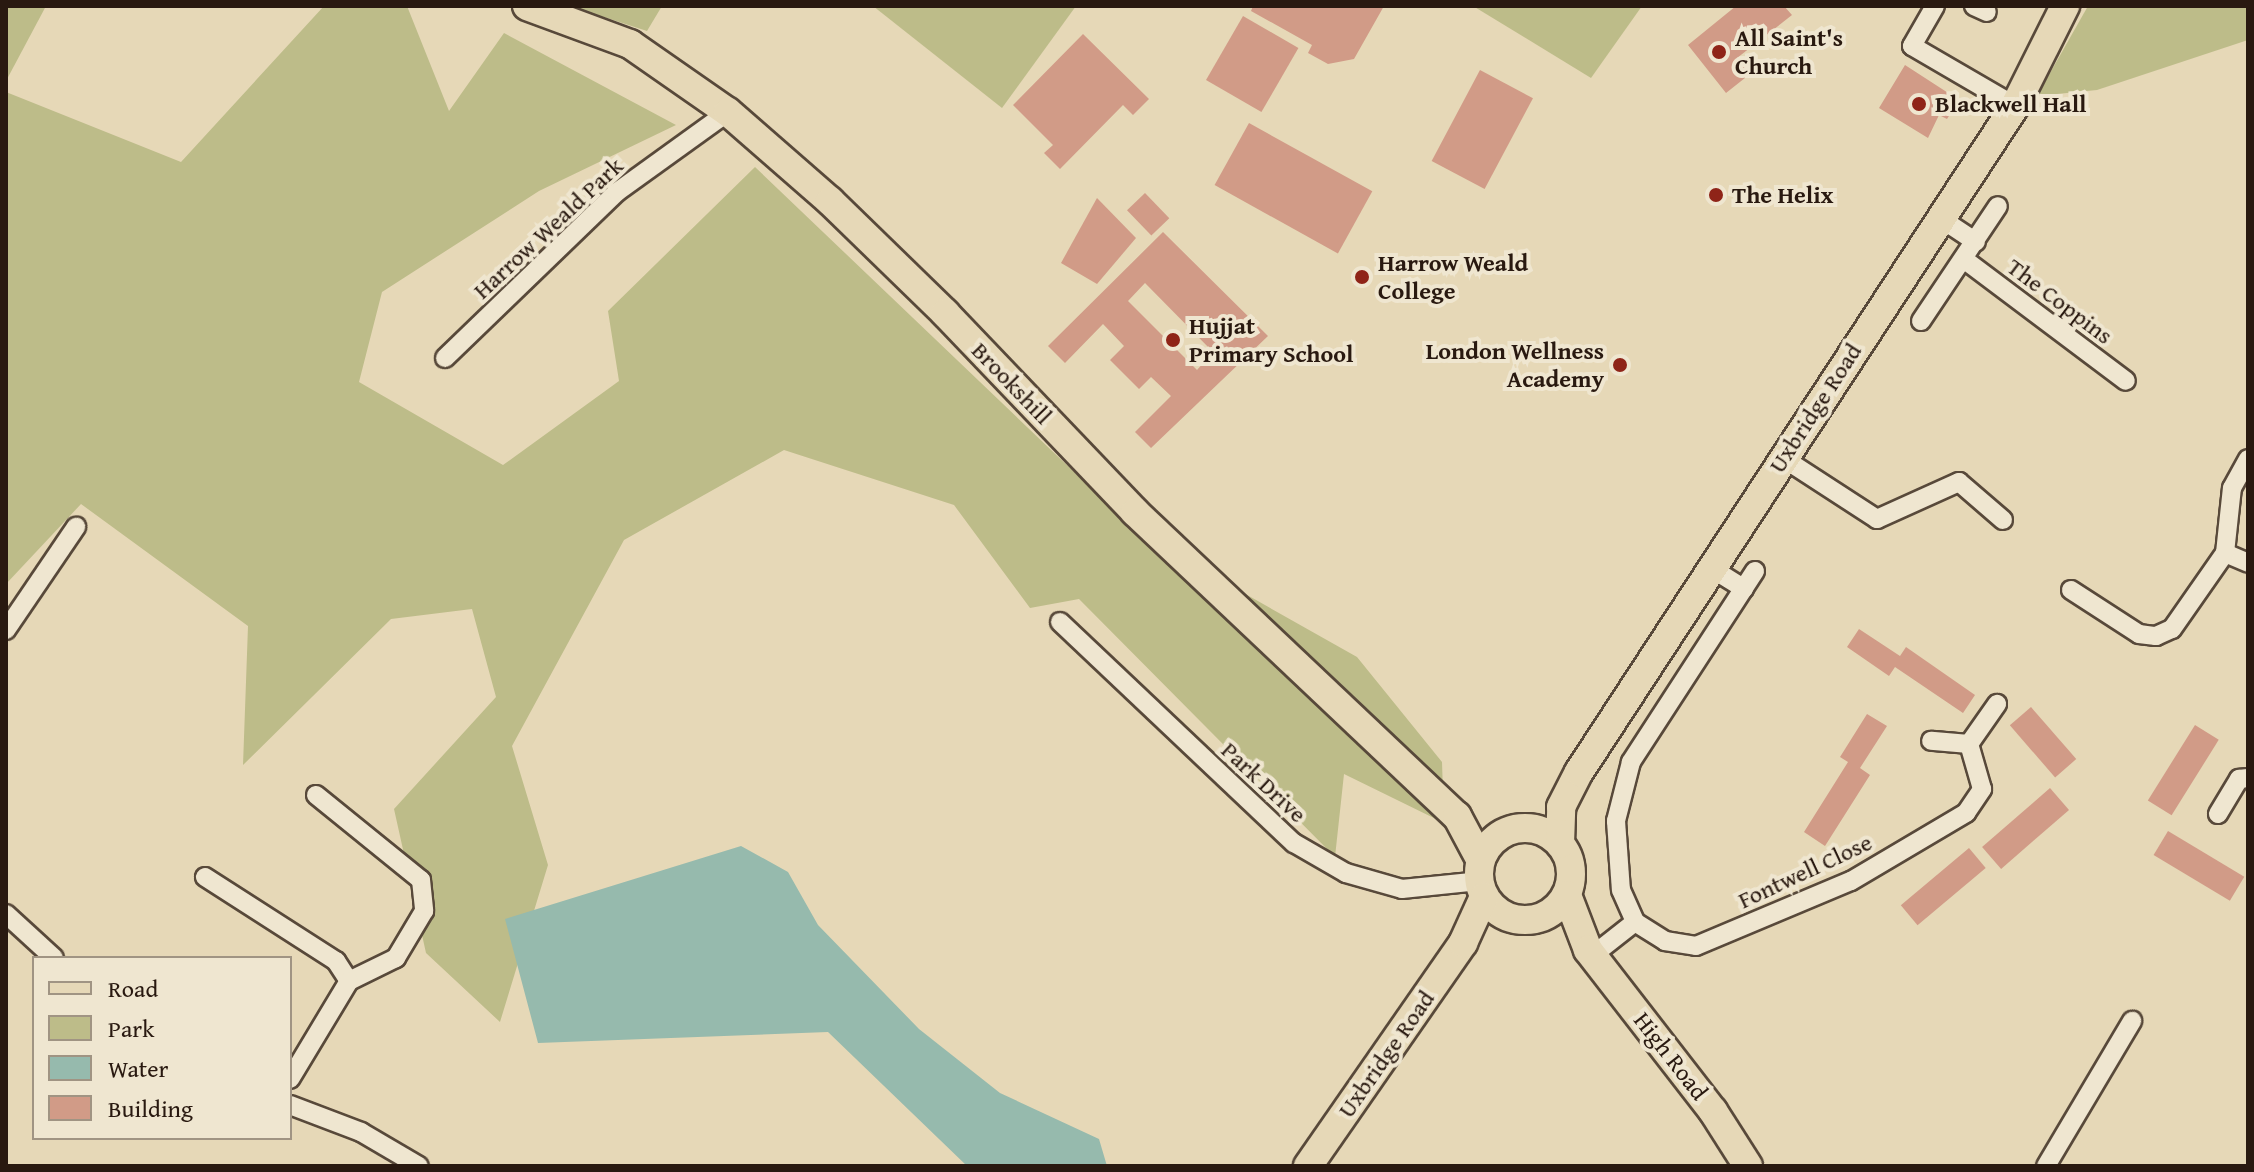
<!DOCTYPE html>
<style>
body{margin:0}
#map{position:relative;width:2254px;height:1172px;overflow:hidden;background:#e6d8b7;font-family:"Gentium Book Plus",serif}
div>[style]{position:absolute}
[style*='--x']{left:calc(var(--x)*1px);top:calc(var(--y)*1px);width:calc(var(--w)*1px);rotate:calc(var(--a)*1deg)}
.green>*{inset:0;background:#bdbc89}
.water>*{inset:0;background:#96baad}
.building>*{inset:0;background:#d19b87;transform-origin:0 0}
.roads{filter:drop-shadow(2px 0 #58493a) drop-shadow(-2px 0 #58493a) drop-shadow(0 2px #58493a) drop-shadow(0 -2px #58493a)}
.minor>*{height:18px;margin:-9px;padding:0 9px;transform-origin:9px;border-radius:9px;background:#efe6d0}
.primary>*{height:28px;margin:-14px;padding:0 14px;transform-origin:14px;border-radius:14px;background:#e6d8b7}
.primary>.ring{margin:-14px;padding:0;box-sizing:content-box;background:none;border:28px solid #e6d8b7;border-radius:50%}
.dots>*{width:22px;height:22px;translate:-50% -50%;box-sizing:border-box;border:4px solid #efe6d0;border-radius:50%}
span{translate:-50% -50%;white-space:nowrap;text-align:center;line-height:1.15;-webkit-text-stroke:8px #efe6d0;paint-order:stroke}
.poi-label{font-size:24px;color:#291910;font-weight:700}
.left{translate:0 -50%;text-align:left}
.right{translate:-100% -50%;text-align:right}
.street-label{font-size:24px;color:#291910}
.frame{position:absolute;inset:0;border:8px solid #291910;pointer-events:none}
.legend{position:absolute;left:32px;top:956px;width:260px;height:184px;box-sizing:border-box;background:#efe6d0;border:2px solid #a09483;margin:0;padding:10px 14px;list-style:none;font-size:24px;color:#291910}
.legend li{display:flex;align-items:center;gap:16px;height:40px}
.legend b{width:40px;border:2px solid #a09483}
</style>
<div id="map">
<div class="green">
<i style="clip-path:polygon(6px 6px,46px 6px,6px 81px)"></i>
<i style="clip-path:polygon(324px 6px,407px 6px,449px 111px,504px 33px,676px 125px,539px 191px,382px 292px,359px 382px,503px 465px,619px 381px,608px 311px,755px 167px,1139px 534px,1357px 657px,1442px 762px,1444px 823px,1344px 774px,1335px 857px,1079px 599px,1030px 608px,954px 505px,784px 450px,624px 540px,512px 746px,548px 865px,500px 1022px,426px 953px,394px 809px,496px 697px,472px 609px,391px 619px,243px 765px,248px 626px,81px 504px,6px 584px,6px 92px,181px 162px)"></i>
<i style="clip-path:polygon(570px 6px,662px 6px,647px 31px)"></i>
<i style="clip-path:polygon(873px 6px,1076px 6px,1002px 108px)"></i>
<i style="clip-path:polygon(1473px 6px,1642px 6px,1591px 78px)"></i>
<i style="clip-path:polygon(2088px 6px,2248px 6px,2248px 40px,2097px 90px,2037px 96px)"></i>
</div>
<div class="water">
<i style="clip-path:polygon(741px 846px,788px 872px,818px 925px,919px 1029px,1000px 1093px,1099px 1139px,1107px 1166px,967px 1166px,828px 1032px,538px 1043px,505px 919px)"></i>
</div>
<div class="building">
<i style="clip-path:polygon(1253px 6px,1384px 6px,1354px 59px,1328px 64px,1308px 53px,1312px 45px,1251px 11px)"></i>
<i style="clip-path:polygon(1736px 6px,1784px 6px,1792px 15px,1737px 58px,1750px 74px,1726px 93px,1688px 45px)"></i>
<i style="left:1243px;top:16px;width:64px;height:74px;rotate:30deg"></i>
<i style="clip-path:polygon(1083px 34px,1149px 99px,1133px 115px,1123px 105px,1060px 169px,1044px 153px,1053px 145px,1013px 105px)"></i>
<i style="clip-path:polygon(1905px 65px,1959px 100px,1947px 119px,1939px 115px,1928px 138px,1879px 108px)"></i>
<i style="left:1480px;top:70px;width:60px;height:103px;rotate:28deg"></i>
<i style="left:1249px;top:123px;width:141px;height:71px;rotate:29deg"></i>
<i style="left:1145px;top:193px;width:35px;height:25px;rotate:46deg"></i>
<i style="clip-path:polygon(1097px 198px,1136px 238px,1097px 284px,1061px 263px)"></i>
<i style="clip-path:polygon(evenodd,1163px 232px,1268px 336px,1151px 448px,1135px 432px,1171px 396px,1151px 377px,1139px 389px,1110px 360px,1124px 346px,1103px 324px,1065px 363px,1048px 346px,1163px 232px,1145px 283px,1213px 352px,1197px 370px,1128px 301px,1145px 283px)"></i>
<i style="clip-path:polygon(1859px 629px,1900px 656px,1906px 647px,1975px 695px,1963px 713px,1895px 667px,1889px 676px,1847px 647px)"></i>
<i style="left:2031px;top:707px;width:69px;height:28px;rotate:49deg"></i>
<i style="clip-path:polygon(1867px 714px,1887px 726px,1860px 768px,1870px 775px,1825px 846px,1804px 832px,1848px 762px,1840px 757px)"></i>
<i style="left:2195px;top:725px;width:28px;height:89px;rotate:32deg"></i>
<i style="left:2050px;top:788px;width:29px;height:90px;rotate:49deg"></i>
<i style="left:2168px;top:831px;width:89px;height:28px;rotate:31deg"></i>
<i style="left:1969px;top:848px;width:26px;height:89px;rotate:50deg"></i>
</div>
<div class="roads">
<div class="minor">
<i style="--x:1935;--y:6;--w:46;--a:119.9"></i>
<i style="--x:1912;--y:46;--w:119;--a:30.2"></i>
<i style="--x:1974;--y:6;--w:14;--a:25"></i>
<i style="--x:1940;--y:218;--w:43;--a:33.7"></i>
<i style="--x:1965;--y:260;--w:201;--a:36.9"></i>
<i style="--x:1921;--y:321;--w:138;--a:-56.2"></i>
<i style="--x:445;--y:358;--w:239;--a:-44"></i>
<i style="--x:617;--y:192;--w:137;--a:-35.8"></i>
<i style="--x:1783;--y:458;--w:112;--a:33"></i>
<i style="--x:1877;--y:519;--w:90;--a:-24.3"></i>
<i style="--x:1959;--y:482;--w:58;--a:40.8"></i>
<i style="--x:2225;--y:553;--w:25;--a:23"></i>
<i style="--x:1711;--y:568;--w:39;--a:32"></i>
<i style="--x:1755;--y:571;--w:228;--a:123"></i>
<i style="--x:1631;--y:762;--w:61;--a:104.3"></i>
<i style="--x:1616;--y:821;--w:69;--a:85.9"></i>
<i style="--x:1621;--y:890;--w:35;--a:66"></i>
<i style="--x:1635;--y:922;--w:36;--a:32"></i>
<i style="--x:1665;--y:941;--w:31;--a:9"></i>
<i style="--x:1696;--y:946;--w:168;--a:-22.8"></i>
<i style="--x:1851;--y:881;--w:134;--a:-30.6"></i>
<i style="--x:1966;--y:813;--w:29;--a:-56"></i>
<i style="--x:1982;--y:789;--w:47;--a:-106.1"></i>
<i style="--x:1969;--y:744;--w:38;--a:-175"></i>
<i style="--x:2071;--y:590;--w:81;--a:32.9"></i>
<i style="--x:2139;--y:634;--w:17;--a:7"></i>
<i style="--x:2156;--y:636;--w:17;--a:-24"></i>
<i style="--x:2172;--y:629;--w:93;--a:-55.1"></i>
<i style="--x:2225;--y:553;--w:65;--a:-83.9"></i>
<i style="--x:2232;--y:488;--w:33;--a:-61"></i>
<i style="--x:1060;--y:622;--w:322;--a:43.4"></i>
<i style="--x:1294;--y:843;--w:60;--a:30"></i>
<i style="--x:1346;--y:873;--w:58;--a:15.9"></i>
<i style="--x:1402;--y:889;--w:77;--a:-5.9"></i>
<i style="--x:6;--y:630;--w:125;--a:-55.8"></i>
<i style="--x:1969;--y:744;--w:49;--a:-55"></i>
<i style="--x:316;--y:795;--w:135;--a:39"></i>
<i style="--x:421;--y:880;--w:31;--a:84"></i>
<i style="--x:424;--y:911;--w:55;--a:120.8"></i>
<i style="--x:396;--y:958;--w:52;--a:153.9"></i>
<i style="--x:2218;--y:814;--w:41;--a:-59"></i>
<i style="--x:2239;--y:779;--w:9;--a:-6"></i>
<i style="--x:205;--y:877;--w:156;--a:32.7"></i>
<i style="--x:336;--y:961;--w:24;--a:57"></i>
<i style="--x:349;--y:981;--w:114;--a:121"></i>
<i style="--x:6;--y:914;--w:65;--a:42.5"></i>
<i style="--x:1593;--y:955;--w:53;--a:-38.2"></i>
<i style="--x:290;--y:1105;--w:76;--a:20.8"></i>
<i style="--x:361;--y:1132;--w:67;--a:30.4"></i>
<i style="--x:2046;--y:1166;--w:169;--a:-59.3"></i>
</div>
<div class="primary">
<i style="--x:527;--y:6;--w:110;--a:20.3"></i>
<i style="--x:630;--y:44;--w:119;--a:34.8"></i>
<i style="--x:728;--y:112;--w:135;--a:41.1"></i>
<i style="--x:830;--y:201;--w:161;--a:44.2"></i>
<i style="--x:945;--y:313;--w:275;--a:46.3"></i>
<i style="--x:1135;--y:512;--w:443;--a:43.4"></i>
<i style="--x:1457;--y:816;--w:49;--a:61.9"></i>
<i class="ring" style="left:1479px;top:828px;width:64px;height:64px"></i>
<i style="--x:1560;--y:844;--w:37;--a:-88"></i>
<i style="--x:1561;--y:807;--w:39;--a:-63"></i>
<i style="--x:1579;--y:772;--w:796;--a:-56.79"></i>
<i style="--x:2015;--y:106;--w:112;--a:-63.4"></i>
<i style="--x:1567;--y:895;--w:59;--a:69.1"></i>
<i style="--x:1588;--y:950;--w:204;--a:52.2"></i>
<i style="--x:1713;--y:1111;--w:65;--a:57.5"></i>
<i style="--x:1308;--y:1166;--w:272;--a:-55.2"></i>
<i style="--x:1463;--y:943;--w:51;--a:-65.5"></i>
</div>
</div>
<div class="dots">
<i style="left:1719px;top:52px;background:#8f2418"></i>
<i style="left:1919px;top:104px;background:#8f2418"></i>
<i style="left:1716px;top:195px;background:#8f2418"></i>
<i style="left:1362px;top:277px;background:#8f2418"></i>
<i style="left:1173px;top:340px;background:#8f2418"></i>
<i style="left:1620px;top:365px;background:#8f2418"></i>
</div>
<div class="poi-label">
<span class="left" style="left:1735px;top:52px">All Saint's<br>Church</span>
<span class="left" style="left:1935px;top:104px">Blackwell Hall</span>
<span class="left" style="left:1732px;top:195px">The Helix</span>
<span class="left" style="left:1378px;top:277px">Harrow Weald<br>College</span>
<span class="left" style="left:1189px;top:340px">Hujjat<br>Primary School</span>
<span class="right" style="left:1604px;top:365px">London Wellness<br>Academy</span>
</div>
<div class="street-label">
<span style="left:548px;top:228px;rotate:-43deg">Harrow Weald Park</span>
<span style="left:2060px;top:301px;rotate:37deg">The Coppins</span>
<span style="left:1012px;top:383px;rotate:46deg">Brookshill</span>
<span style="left:1815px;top:408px;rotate:-57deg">Uxbridge Road</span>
<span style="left:1264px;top:782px;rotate:43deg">Park Drive</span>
<span style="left:1805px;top:871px;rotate:-25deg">Fontwell Close</span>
<span style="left:1386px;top:1054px;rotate:-55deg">Uxbridge Road</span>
<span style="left:1671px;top:1056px;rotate:52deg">High Road</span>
</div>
<div class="frame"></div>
<ul class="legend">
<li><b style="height:10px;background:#e6d8b7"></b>Road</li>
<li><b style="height:22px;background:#bdbc89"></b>Park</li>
<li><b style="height:22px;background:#96baad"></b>Water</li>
<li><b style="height:22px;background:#d19b87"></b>Building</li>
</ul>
</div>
